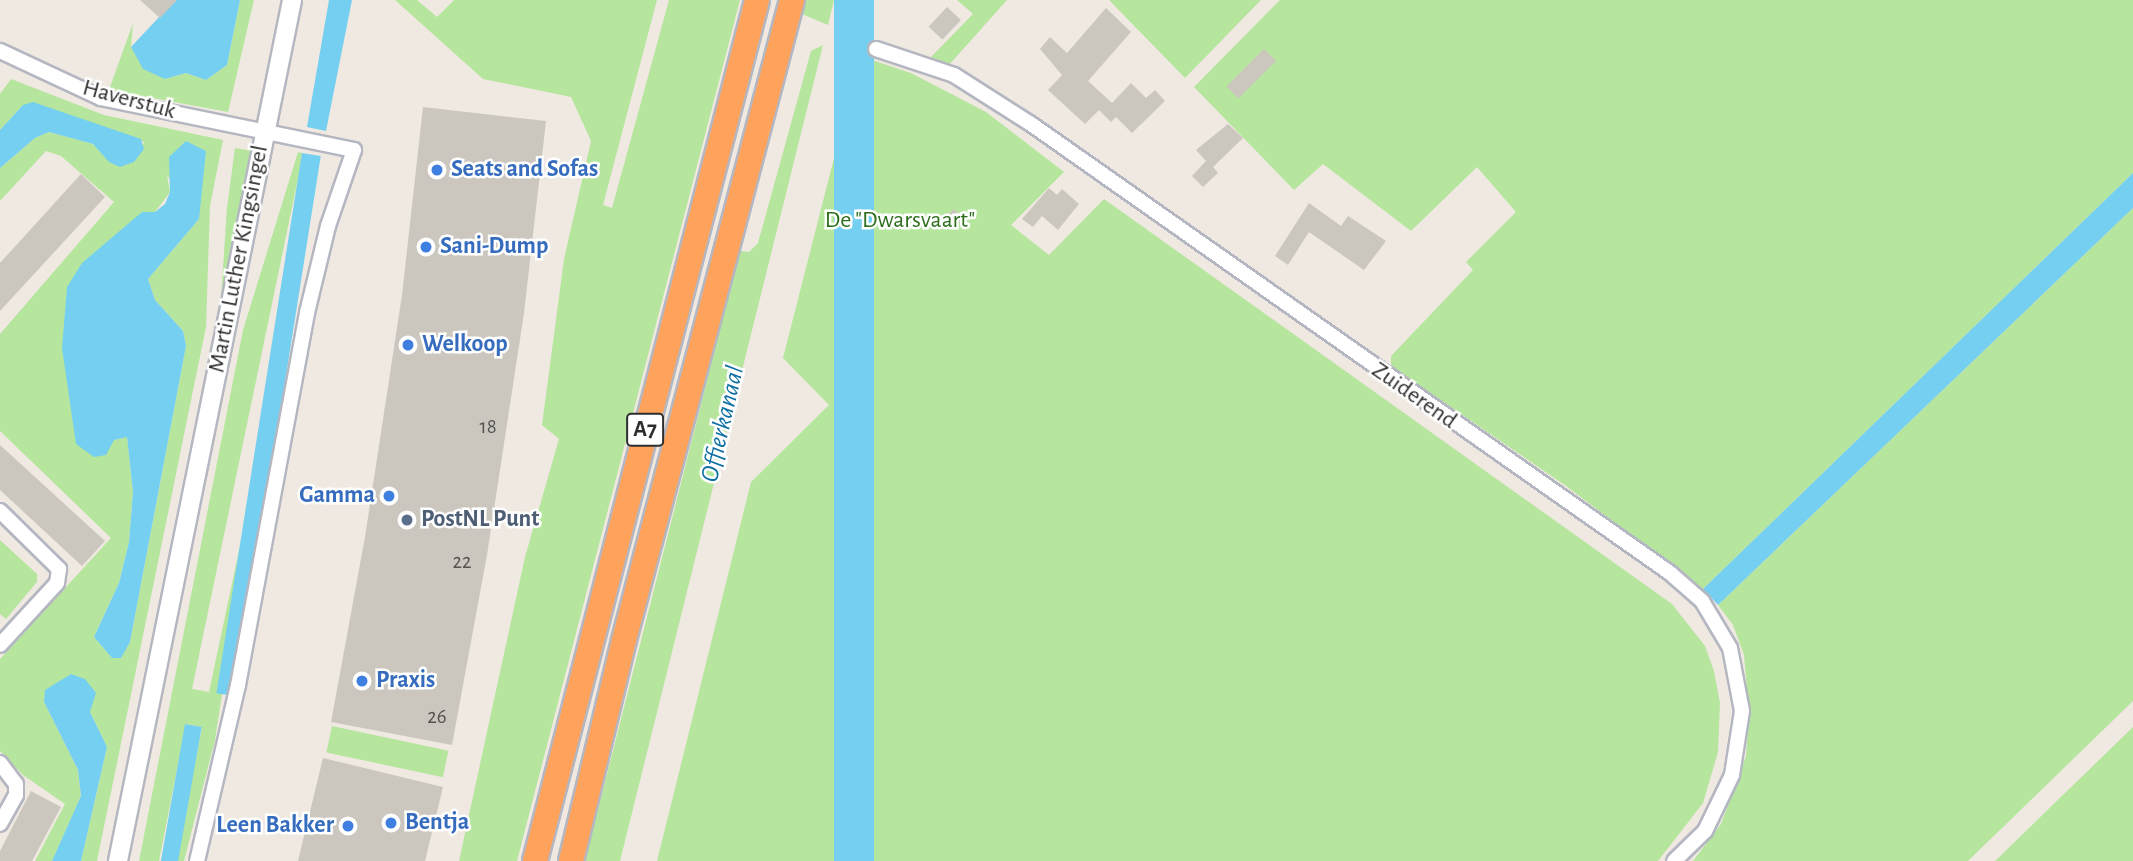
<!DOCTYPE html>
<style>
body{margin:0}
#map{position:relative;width:2133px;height:861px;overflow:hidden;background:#efe9e1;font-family:"Alegreya Sans",sans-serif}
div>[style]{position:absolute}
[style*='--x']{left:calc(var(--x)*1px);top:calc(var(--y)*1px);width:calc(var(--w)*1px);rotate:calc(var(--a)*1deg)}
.green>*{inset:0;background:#b6e59e;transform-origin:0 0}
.water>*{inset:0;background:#75cff0;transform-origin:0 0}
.building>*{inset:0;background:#cbc7bf;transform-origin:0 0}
.roads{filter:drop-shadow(2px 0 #b4b7c1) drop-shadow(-2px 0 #b4b7c1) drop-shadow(0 2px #b4b7c1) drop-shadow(0 -2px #b4b7c1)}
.minor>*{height:14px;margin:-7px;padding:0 7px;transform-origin:7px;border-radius:7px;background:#fff}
.tertiary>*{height:18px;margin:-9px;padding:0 9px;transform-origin:9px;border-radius:9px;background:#fff}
.motorway>*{height:24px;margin:-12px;padding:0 12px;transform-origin:12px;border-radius:12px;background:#ffa35c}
.dots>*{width:19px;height:19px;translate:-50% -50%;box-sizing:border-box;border:4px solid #fff;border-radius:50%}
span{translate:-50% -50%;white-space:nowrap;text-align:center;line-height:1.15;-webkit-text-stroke:5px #fff;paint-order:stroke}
.number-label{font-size:21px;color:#555452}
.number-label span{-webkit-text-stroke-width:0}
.shield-label span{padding:2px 5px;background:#fff;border:2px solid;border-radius:5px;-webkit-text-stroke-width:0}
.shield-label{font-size:23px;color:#2e2e2e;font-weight:700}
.street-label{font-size:24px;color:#2e2e2e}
.shop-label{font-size:24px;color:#366cbe;font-weight:700}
.left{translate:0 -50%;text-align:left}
.right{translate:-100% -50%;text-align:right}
.park-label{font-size:24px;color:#2c6e1b}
.service-label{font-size:24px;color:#4e5e75;font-weight:700}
.water-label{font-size:26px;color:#0d6fa3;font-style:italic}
</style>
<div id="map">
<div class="green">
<i style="clip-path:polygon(240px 0,254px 0,228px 112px,109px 90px,133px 23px,131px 47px,165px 79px,186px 73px,206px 80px,227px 65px)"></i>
<i style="clip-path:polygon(395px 0,417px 0,437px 17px,454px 0,657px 0,603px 205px,612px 208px,669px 0,740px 0,517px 861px,459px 861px,525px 557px,559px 439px,542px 425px,564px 259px,591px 141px,571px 97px,483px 79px)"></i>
<i style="clip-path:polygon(806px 0,834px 0,828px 25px,802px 14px)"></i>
<i style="clip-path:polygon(957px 0,1007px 0,948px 66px,928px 60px,973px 14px)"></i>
<i style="clip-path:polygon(1109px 0,1261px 0,1185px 78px)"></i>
<i style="clip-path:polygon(1280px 0,2133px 0,2133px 173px,1703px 589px,1566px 486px,1391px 366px,1391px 356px,1473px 270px,1466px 262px,1516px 212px,1477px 167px,1411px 231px,1323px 164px,1294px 190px,1194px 87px)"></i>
<i style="clip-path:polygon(823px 45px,620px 861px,585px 861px,740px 251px,749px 252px,758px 243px,811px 51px)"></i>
<i style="clip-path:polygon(860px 56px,911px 73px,986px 112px,1064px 172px,1011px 225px,1049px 255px,1104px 199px,1672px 604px,1705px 646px,1714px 671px,1720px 703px,1718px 752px,1703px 803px,1658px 861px,657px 861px,751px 482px,829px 405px,783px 358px)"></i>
<i style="clip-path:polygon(evenodd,11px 79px,104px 115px,223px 140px,210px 206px,206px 327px,97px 861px,81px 861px,107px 747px,90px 712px,44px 702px,78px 770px,81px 797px,52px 861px,35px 861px,65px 804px,23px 775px,0 751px,0 659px,111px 538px,0 431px,0 334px,114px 202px,61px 156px,46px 151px,0 201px,0 168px,35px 138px,49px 132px,93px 144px,106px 158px,134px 162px,144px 142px,41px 105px,23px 105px,0 130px,0 94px,11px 79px,167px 175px,199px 219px,148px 279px,155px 300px,183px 331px,186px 346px,130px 642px,120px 658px,112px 658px,94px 637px,119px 583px,129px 542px,133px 492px,127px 436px,114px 440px,155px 212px,170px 192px,167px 175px)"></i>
<i style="clip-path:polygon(235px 148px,253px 151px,221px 298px,227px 208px)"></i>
<i style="clip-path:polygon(298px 152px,302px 153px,300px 169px,192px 689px,209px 692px,259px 456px,215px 740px,184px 861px,176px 861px,202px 727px,186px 724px,159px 861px,139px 861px,243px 330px)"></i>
<i style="clip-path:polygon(2133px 208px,2133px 701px,1968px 861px,1693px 861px,1721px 824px,1746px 756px,1749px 713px,1744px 655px,1733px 625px,1718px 605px)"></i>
<i style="clip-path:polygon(0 540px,37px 574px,37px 582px,6px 619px,0 614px)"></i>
<i style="left:332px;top:726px;width:119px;height:27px;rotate:12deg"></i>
<i style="clip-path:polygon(2133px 727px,2133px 861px,1995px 861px)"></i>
</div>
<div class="water">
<i style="clip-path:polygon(175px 0,240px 0,227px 65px,206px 80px,186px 73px,165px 79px,143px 69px,131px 47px)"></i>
<i style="clip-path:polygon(329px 0,352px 0,326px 131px,307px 127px)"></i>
<i style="left:834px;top:0;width:40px;height:887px"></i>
<i style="clip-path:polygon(33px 102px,141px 139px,144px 149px,134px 162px,120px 167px,109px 162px,93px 144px,49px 132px,35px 138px,0 168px,0 130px,23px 105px)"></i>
<i style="clip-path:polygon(186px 141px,206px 151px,199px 219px,148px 279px,155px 300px,183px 331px,186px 346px,130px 642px,121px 658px,112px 658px,94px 637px,119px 583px,129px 542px,133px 492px,127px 437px,114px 440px,106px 455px,94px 457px,76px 444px,62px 348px,67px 287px,82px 263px,142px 212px,155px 212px,165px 204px,170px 192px,169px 157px)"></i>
<i style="left:302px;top:153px;width:19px;height:547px;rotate:9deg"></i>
<i style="clip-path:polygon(2133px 173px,2133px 208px,1718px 605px,1703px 589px)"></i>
<i style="clip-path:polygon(71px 674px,85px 679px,96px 693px,90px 712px,107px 747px,81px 861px,52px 861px,81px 796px,78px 770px,44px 702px,45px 690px)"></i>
<i style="left:185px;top:724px;width:17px;height:139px;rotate:10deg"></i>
</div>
<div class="building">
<i style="clip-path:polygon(140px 0,177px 0,160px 18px)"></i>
<i style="left:947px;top:7px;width:19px;height:27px;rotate:43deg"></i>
<i style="clip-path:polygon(1106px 8px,1131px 32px,1088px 81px,1112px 103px,1131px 83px,1146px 98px,1155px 90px,1165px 101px,1132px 133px,1116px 117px,1111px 122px,1099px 110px,1085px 124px,1048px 90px,1062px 75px,1040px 49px,1050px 37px,1067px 53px)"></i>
<i style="left:1264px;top:49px;width:17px;height:53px;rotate:45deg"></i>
<i style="clip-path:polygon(423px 107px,546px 121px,524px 313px,487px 555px,452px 745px,331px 722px,365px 537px,402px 295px)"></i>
<i style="clip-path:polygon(1228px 124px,1243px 138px,1213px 167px,1218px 173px,1203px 187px,1192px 176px,1206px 161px,1196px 150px)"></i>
<i style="clip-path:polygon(81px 174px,105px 197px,0 311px,0 263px)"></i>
<i style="clip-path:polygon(1049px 188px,1057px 195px,1062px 189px,1079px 204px,1058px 230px,1042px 216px,1033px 227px,1022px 219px)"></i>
<i style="clip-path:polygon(1309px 203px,1341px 226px,1348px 216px,1386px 241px,1364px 270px,1309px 232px,1288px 265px,1275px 256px)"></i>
<i style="left:954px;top:209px;width:13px;height:16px;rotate:45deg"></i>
<i style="clip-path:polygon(0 445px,105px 541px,82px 566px,0 490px)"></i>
<i style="clip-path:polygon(323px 758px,443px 787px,425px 861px,298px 861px)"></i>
<i style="clip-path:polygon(31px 791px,61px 807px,32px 861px,0 861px,0 851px)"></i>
</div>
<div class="roads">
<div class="minor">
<i style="--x:876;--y:49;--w:82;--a:18.4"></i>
<i style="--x:954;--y:75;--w:91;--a:32.5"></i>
<i style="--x:1031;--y:124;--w:781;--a:35.09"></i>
<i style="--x:1670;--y:573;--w:43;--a:41.2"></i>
<i style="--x:1702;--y:601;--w:55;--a:59.2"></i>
<i style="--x:1730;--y:648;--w:64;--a:79.2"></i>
<i style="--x:1742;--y:711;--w:65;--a:98.9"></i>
<i style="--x:1732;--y:775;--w:62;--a:115.7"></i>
<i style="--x:1705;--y:831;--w:43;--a:135.9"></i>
<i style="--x:0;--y:51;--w:111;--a:25"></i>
<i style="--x:101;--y:98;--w:258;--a:11.6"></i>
<i style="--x:354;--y:150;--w:80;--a:108.9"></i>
<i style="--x:328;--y:226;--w:89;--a:103.6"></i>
<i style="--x:307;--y:313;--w:378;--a:100.5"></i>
<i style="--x:238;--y:685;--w:181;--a:103.1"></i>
<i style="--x:0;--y:511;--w:83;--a:44.5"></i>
<i style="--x:59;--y:569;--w:14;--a:98"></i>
<i style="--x:57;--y:583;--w:84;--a:132.6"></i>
<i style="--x:0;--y:763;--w:26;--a:53"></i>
<i style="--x:16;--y:784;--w:11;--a:90"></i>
<i style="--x:16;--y:795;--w:33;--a:119"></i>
</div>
<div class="tertiary">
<i style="--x:118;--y:861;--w:878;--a:-78.57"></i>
</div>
<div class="motorway">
<i style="--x:535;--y:861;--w:889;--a:-75.54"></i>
<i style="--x:571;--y:861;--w:227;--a:-76.5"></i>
<i style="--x:624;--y:640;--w:662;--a:-75.29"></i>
</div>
</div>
<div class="dots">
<i style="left:437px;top:170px;background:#3f7fe0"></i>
<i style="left:426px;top:247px;background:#3f7fe0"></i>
<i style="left:408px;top:345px;background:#3f7fe0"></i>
<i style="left:389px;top:496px;background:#3f7fe0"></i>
<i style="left:407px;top:520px;background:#5c6f8a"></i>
<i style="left:362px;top:681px;background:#3f7fe0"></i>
<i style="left:391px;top:823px;background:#3f7fe0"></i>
<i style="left:348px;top:826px;background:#3f7fe0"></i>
</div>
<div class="number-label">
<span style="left:488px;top:427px">18</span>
<span style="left:462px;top:562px">22</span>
<span style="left:437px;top:717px">26</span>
</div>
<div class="shield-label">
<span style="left:645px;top:430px">A7</span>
</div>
<div class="street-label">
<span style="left:129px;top:100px;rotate:15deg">Haverstuk</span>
<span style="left:239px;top:259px;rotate:-79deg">Martin Luther Kingsingel</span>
<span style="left:1414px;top:396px;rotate:35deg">Zuiderend</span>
</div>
<div class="shop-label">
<span class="left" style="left:451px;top:170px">Seats and Sofas</span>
<span class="left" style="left:440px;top:247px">Sani-Dump</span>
<span class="left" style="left:422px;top:345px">Welkoop</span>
<span class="right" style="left:375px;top:496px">Gamma</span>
<span class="left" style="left:376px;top:681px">Praxis</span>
<span class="left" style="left:405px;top:823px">Bentja</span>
<span class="right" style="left:334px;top:826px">Leen Bakker</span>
</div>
<div class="park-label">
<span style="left:900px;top:221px">De "Dwarsvaart"</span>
</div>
<div class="service-label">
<span class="left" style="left:421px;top:520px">PostNL Punt</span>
</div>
<div class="water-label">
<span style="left:723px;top:424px;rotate:-77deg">Offierkanaal</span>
</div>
</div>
